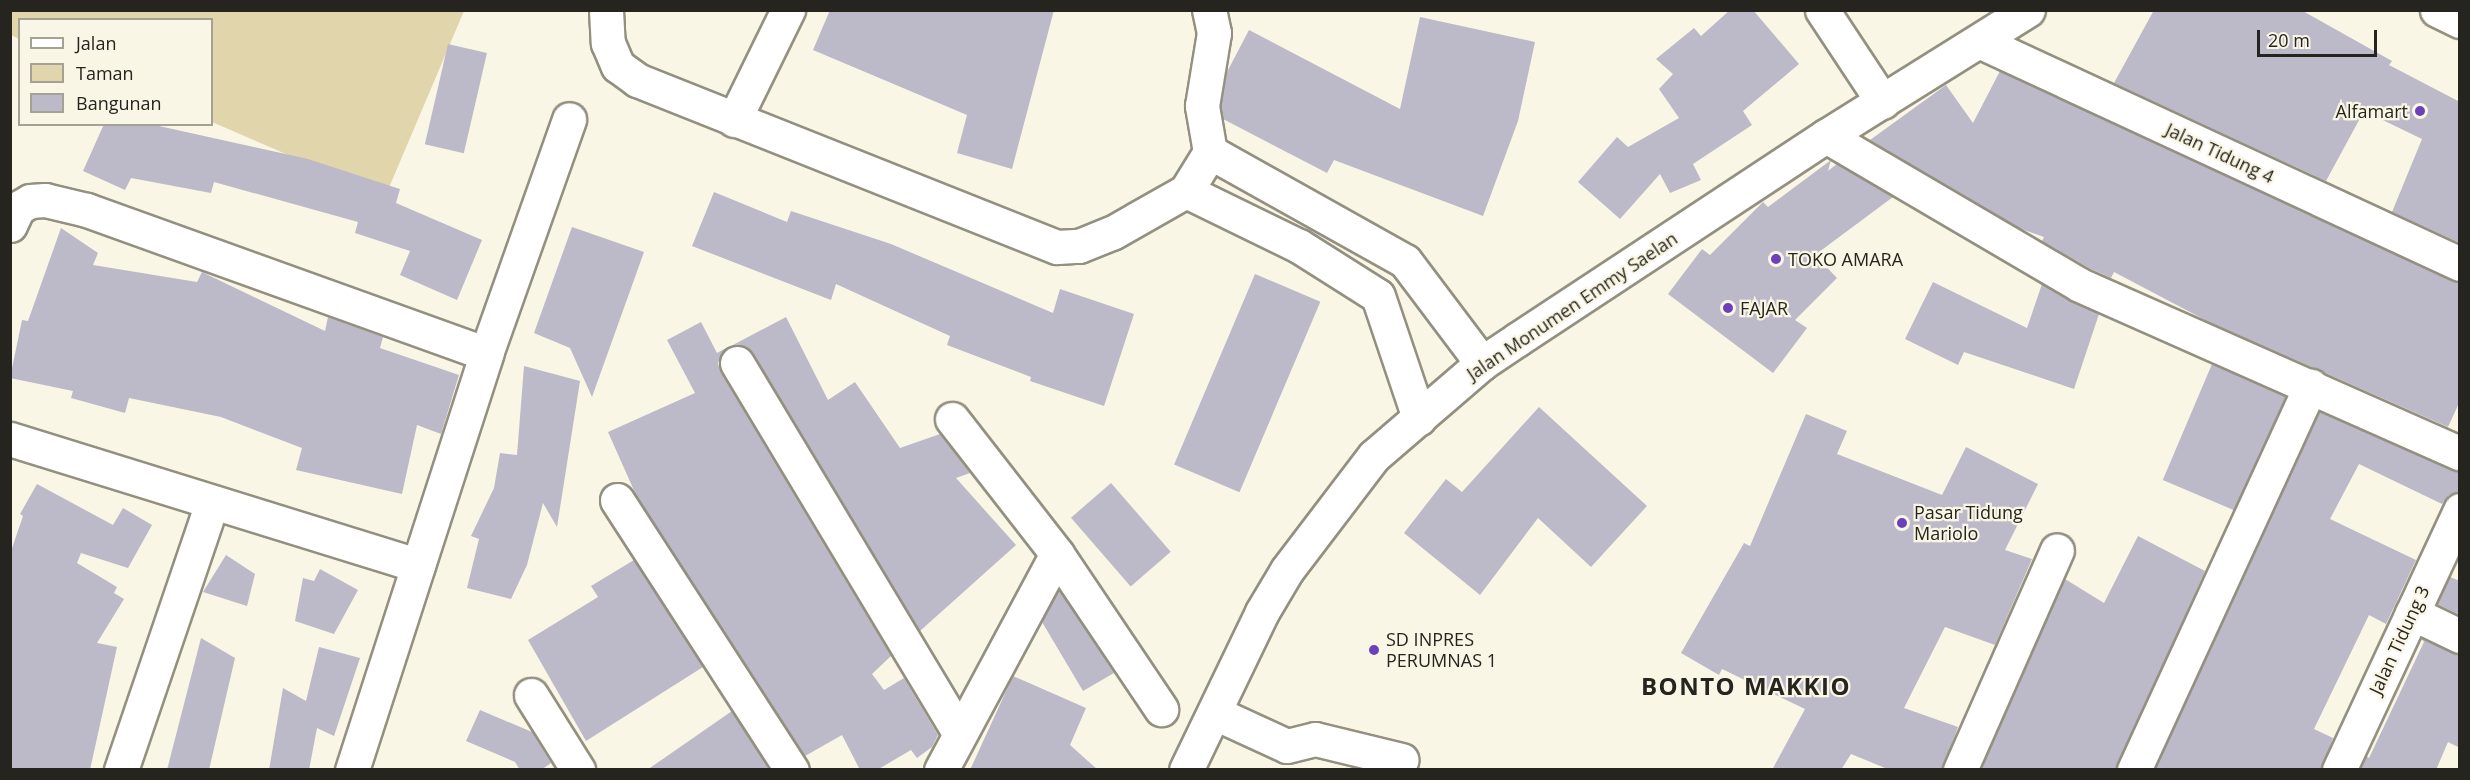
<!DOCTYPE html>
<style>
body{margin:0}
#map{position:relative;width:2470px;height:780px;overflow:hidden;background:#faf6e5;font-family:"Open Sans",sans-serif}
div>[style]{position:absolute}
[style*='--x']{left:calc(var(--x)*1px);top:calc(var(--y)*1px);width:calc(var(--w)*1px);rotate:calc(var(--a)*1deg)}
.green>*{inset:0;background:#e1d6ab}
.building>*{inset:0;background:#bcb9c9;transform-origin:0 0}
.roads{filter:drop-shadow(2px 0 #939080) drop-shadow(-2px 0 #939080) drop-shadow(0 2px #939080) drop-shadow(0 -2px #939080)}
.minor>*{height:33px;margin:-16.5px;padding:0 16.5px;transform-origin:16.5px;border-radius:16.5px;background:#fff}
.dots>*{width:16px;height:16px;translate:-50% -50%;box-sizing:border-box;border:3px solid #faf6e5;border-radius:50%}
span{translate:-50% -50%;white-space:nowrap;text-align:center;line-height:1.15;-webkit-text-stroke:4.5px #faf6e5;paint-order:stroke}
.poi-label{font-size:18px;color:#25241e}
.right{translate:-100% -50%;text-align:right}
.left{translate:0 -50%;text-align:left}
.street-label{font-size:18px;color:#25241e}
.district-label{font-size:24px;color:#25241e;font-weight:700;letter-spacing:1.5px}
.frame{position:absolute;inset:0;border:12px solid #25241e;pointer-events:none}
.legend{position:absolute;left:18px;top:18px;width:195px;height:108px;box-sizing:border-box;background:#faf6e5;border:2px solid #a5a295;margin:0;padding:8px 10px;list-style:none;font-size:18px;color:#25241e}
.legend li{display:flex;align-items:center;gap:12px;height:30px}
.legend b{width:30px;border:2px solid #a5a295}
.scale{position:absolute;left:2257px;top:30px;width:120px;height:27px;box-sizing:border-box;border:3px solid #25241e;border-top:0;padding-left:8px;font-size:18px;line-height:21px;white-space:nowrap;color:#25241e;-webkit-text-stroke:4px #faf6e5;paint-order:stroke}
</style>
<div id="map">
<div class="green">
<i style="clip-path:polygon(11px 11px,464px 11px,385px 197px,212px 122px,212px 20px,20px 20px,19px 39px,11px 35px)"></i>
</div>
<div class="building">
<i style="clip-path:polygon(830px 10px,1054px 10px,1012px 169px,957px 153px,967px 115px,813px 50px)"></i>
<i style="clip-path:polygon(1730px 10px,1753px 10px,1799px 64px,1743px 111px,1752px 125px,1693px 164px,1701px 180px,1670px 193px,1660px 174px,1620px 219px,1578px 182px,1617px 137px,1628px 147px,1679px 118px,1659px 89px,1673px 74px,1656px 59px,1694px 28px,1701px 36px)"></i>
<i style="clip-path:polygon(2154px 10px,2301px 10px,2392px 61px,2389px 65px,2460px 102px,2460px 243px,2392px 212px,2422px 139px,2364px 111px,2326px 181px,2114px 83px)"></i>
<i style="clip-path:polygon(1420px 17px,1535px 42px,1518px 121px,1483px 216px,1334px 160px,1327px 173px,1223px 119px,1221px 106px,1227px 72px,1249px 30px,1400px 109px)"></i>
<i style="left:448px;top:44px;width:40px;height:103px;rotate:13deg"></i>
<i style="clip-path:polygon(2000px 71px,2460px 282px,2460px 401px,2448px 427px,2207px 321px,2114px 272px,2111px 278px,2089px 268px,2042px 241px,2044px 237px,2021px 229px,1870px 140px,1946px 85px,1973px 123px)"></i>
<i style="clip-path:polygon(104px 124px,150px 124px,308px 159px,400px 189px,396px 203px,482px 240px,457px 300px,400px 275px,410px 251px,355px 233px,358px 222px,214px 182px,211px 193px,131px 178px,125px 190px,83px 171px)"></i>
<i style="clip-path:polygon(1831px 160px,1828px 171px,1837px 164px,1893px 197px,1815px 255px,1837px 278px,1795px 320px,1807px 328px,1773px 373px,1668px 294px,1702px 249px,1710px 255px,1763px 202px,1768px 207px)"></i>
<i style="clip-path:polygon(714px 192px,787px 222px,791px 211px,891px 244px,1053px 313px,1060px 289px,1134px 314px,1104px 406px,1030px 381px,1031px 377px,947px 345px,950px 336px,836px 284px,831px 300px,692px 246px)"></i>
<i style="clip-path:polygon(572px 227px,644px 252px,592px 397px,570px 348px,534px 333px)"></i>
<i style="clip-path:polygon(61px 228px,98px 253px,93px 265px,197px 282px,202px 272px,325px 331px,328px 317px,383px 337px,380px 348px,459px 375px,441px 434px,417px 425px,402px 494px,296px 470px,302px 448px,221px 417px,129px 398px,125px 413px,71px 398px,73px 391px,10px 378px,22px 320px,28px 321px)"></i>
<i style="left:1255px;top:274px;width:71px;height:207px;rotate:23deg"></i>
<i style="clip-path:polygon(1933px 282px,2027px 328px,2042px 284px,2099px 314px,2074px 389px,1964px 352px,1958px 365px,1905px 339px)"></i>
<i style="clip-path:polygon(786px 317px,828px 400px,855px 382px,900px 448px,940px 434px,970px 473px,956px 478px,1016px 545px,920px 631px,753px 353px,746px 346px,731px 346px)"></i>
<i style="clip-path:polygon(701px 322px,717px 353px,726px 348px,718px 363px,721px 373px,891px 656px,872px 674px,884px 690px,904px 678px,938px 735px,932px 747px,917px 758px,911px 750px,877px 770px,860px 770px,842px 735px,805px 756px,636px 495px,608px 432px,695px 393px,667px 340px)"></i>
<i style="left:2212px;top:364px;width:81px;height:126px;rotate:23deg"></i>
<i style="clip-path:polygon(524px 366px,580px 381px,557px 527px,543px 503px,527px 565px,511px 599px,467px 588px,479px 539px,471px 536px,494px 488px,500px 453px,517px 455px)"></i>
<i style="clip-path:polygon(1539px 407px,1647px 506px,1591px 567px,1538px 518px,1480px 595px,1404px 533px,1446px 479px,1462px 492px)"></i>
<i style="clip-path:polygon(2320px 412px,2460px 471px,2460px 491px,2449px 495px,2442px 504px,2359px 464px,2330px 519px,2416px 560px,2386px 624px,2369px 615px,2314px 729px,2333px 738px,2321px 770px,2155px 770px)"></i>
<i style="clip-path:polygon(1806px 414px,1847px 431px,1837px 454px,1942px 495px,1966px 447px,2038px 484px,2005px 550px,2032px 559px,1995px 645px,1945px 627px,1904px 708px,1958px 727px,1942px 770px,1890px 770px,1851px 754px,1841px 770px,1772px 770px,1805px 709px,1722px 669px,1719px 675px,1681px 653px,1744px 543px,1750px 546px)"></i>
<i style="left:1111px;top:483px;width:91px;height:53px;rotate:49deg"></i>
<i style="clip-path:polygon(37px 484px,113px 525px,123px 508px,152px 525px,128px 568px,81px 553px,77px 563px,117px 587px,114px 593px,124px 599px,97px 643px,117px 647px,90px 770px,10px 770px,10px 554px,23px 516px,20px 514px)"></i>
<i style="clip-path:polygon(2138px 536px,2205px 571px,2116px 770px,1981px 770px,2065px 579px,2104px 603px)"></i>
<i style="clip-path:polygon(226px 555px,255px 574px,247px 606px,203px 592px)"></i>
<i style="clip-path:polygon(634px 560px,703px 667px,586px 741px,528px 640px,598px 597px,591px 586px)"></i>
<i style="clip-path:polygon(320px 569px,358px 590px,334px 634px,295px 621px,303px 578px,314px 581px)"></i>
<i style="clip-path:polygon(2450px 577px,2460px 581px,2460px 615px,2437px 604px)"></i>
<i style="clip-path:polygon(1059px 590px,1114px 673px,1083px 691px,1042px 622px)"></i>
<i style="clip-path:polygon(201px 638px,235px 658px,209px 770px,167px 770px)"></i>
<i style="clip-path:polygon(2421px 638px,2460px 654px,2460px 748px,2448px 742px,2436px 770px,2360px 770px,2366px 756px,2369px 758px,2424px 642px)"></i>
<i style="clip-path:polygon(319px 647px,360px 658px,334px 736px,317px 728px,309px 770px,269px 770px,283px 688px,306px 701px)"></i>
<i style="clip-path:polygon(1013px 676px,1086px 708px,1070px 745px,1098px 770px,970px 770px)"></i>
<i style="clip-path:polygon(480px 710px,532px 732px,551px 763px,541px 770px,520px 770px,515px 762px,466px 741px)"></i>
<i style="clip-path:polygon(732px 711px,769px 770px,647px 770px)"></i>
</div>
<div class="roads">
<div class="minor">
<i style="--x:606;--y:10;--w:33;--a:87"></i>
<i style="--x:608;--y:43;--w:25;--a:67"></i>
<i style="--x:618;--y:66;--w:24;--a:36"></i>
<i style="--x:637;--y:80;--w:452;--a:21.7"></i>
<i style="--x:1057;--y:247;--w:22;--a:-3"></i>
<i style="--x:1079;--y:246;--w:35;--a:-22"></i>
<i style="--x:1112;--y:233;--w:85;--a:-29.6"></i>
<i style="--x:1186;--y:191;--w:46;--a:-58.4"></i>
<i style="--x:1210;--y:152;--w:47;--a:-99.9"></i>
<i style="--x:1202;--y:106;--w:74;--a:-80.7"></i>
<i style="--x:1214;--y:33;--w:24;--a:-102"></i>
<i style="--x:1822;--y:10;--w:110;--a:56.5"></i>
<i style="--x:2437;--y:10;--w:25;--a:26"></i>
<i style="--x:1981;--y:42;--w:528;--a:24.87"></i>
<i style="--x:734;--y:120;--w:123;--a:-63.9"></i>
<i style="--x:1826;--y:136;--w:294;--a:30.4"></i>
<i style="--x:2080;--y:285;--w:415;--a:23.9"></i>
<i style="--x:1210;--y:152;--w:223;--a:29.2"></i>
<i style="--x:1405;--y:261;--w:128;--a:53"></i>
<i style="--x:1186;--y:191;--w:126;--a:26"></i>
<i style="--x:1299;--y:246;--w:93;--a:32.3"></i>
<i style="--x:1378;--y:296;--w:129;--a:71.4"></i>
<i style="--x:10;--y:225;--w:19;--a:-65"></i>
<i style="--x:18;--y:208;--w:14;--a:-30"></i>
<i style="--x:30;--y:201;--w:15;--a:-4"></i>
<i style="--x:45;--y:200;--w:43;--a:13.4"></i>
<i style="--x:87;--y:210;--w:424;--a:19.8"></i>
<i style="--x:737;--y:363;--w:431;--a:59"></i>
<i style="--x:952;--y:419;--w:171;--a:52.1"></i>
<i style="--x:1057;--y:554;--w:187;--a:56.1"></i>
<i style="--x:10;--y:439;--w:427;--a:17.2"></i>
<i style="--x:617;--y:500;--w:322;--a:57.1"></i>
<i style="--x:2412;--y:613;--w:53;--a:25.6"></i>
<i style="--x:531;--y:695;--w:89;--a:57.9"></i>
<i style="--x:1215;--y:713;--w:79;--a:24.6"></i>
<i style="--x:1287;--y:746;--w:29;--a:-14"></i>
<i style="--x:1315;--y:739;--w:89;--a:13.6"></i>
<i style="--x:121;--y:770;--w:283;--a:-71.2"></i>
<i style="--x:352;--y:770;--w:437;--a:-72.1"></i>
<i style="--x:486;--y:354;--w:249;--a:-70.5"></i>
<i style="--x:941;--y:770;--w:245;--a:-61.8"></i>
<i style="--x:1186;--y:770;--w:175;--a:-64.3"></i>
<i style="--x:1262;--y:612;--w:49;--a:-59.2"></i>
<i style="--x:1287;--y:570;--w:143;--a:-52.7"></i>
<i style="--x:1374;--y:456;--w:143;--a:-40.7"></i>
<i style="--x:1482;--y:363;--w:43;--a:-33.7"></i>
<i style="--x:1518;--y:339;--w:369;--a:-33.4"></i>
<i style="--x:1826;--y:136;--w:238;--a:-32"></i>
<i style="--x:1960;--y:770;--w:240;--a:-66.2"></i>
<i style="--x:2134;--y:770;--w:423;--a:-65.3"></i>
<i style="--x:2339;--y:770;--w:287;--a:-65"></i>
</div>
</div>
<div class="dots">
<i style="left:2420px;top:111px;background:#6a41b9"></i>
<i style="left:1776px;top:259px;background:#6a41b9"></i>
<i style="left:1728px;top:308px;background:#6a41b9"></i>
<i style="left:1902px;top:523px;background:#6a41b9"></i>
<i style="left:1374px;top:650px;background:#6a41b9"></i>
</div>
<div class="poi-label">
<span class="right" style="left:2408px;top:111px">Alfamart</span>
<span class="left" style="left:1788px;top:259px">TOKO AMARA</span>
<span class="left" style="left:1740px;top:308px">FAJAR</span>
<span class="left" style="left:1914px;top:523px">Pasar Tidung<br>Mariolo</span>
<span class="left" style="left:1386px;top:650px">SD INPRES<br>PERUMNAS 1</span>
</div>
<div class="street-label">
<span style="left:2220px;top:153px;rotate:25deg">Jalan Tidung 4</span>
<span style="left:1572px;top:306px;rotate:-34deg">Jalan Monumen Emmy Saelan</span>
<span style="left:2399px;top:640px;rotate:-65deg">Jalan Tidung 3</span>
</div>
<div class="district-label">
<span style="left:1746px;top:686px">BONTO MAKKIO</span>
</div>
<div class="frame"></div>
<ul class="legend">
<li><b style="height:8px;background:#fff"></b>Jalan</li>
<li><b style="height:16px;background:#e1d6ab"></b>Taman</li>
<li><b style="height:16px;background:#bcb9c9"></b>Bangunan</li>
</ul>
<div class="scale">20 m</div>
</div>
